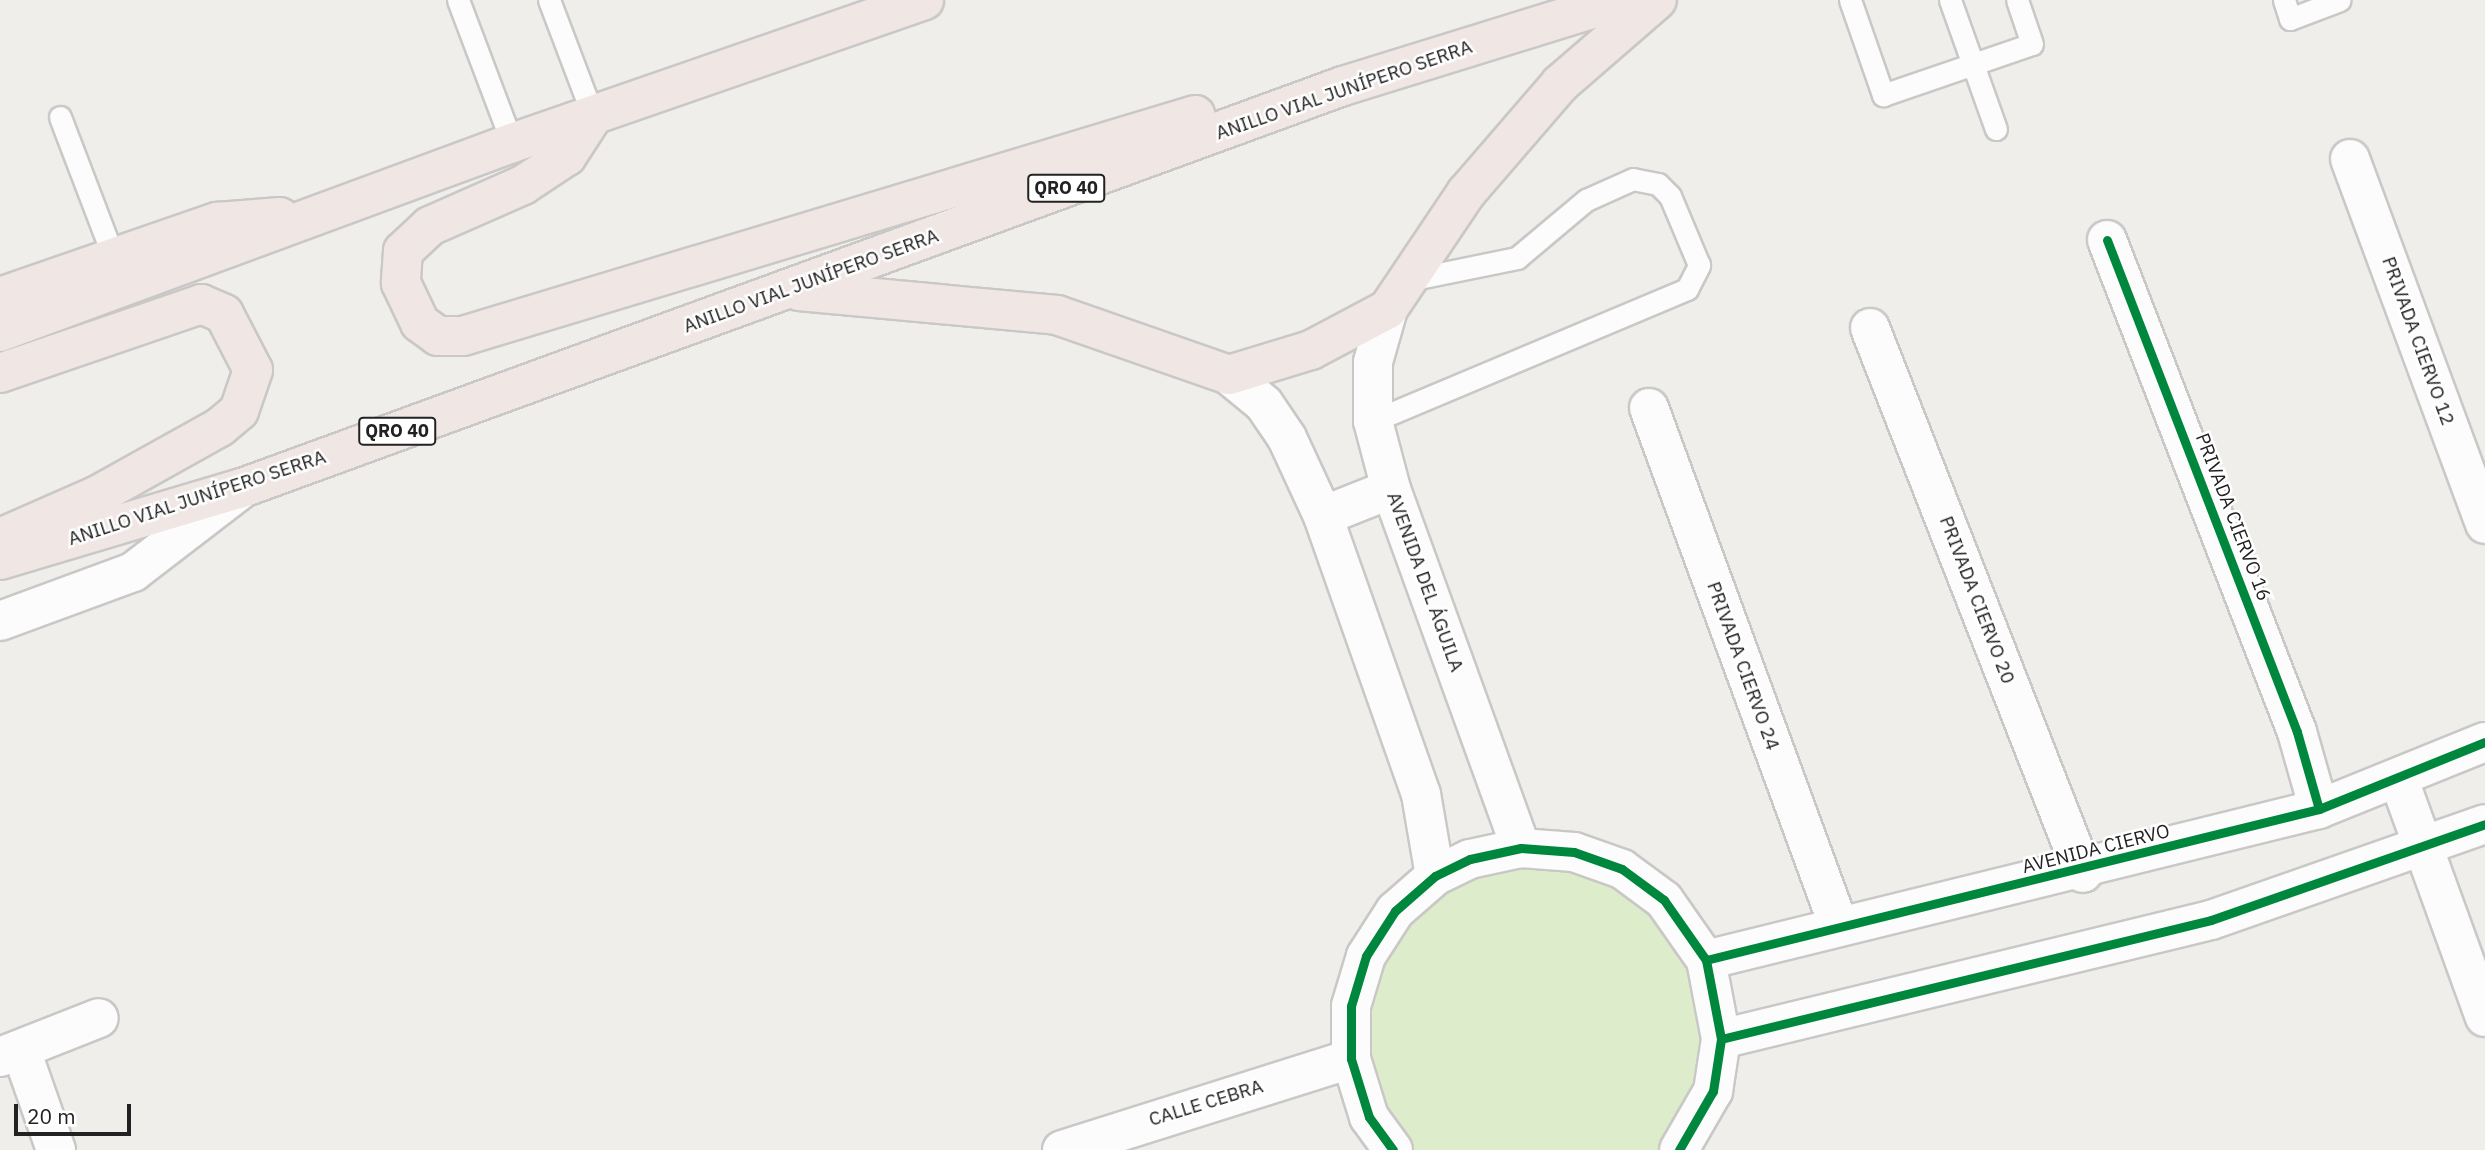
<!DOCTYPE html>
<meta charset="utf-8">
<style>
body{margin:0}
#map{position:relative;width:2485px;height:1150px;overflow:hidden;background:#f0eeeb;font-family:"IBM Plex Sans",sans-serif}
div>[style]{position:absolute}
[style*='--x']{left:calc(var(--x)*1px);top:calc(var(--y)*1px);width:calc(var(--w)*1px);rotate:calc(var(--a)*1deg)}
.grass>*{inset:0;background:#ddeccb}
.roads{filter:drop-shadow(2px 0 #c9c8c7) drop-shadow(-2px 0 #c9c8c7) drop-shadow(0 2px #c9c8c7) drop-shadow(0 -2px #c9c8c7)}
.service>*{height:21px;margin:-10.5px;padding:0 10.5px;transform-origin:10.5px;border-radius:10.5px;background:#fdfcfc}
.minor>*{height:38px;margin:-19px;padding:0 19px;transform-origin:19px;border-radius:19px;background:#fdfcfc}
.tertiary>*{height:38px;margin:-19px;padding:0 19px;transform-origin:19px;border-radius:19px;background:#fdfcfc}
.trunk>*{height:38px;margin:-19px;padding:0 19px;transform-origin:19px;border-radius:19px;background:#f0e6e4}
.cycleway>*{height:9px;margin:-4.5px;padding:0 4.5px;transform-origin:4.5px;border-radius:4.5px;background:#00873e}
span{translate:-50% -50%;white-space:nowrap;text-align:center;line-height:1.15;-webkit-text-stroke:5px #fff;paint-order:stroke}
.shield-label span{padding:2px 5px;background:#fff;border:2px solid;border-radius:5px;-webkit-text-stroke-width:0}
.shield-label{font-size:18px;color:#222;font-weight:700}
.street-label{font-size:19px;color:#222}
.scale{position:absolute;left:14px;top:1104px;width:117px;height:32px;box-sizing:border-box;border:4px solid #222;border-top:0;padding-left:9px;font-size:21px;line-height:24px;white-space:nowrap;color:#222;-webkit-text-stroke:5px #fff;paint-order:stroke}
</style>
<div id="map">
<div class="grass">
<i style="clip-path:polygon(1574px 852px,1664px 900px,1721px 1039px,1676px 1150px,1396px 1150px,1351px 1059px,1366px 956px,1470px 859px)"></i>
</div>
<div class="roads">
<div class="service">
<i style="--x:458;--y:0;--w:153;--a:69.3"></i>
<i style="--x:549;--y:0;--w:124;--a:69.2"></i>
<i style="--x:1850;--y:0;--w:101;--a:70.8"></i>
<i style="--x:1883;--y:95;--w:157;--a:-18.9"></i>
<i style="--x:2032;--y:44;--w:46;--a:-108.8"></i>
<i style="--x:1950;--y:0;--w:137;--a:70.4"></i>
<i style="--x:2284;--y:0;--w:20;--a:72"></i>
<i style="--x:2290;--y:19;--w:53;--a:-20.8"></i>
<i style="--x:60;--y:117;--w:154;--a:69.1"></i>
<i style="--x:1373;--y:421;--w:341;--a:-22.8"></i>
<i style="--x:1687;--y:289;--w:27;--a:-63"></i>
<i style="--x:1699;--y:265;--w:75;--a:-112.8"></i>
<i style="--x:1670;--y:196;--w:17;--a:-135"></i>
<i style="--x:1658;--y:184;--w:25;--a:-169"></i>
<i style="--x:1633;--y:179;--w:51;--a:155.9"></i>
<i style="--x:1586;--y:200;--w:90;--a:140"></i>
<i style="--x:1517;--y:258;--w:110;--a:168.5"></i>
</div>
<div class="minor">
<i style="--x:2350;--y:159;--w:389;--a:69.7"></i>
<i style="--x:2107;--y:240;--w:527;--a:68.88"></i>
<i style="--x:2297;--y:732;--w:80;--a:74.1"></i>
<i style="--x:1870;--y:328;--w:585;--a:68.65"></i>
<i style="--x:1649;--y:408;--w:550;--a:69.88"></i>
<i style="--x:0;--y:621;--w:142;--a:-20.2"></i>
<i style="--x:133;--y:572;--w:136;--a:-37.5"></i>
<i style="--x:2399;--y:780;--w:252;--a:70.1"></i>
<i style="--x:21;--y:1050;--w:106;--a:70.7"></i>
<i style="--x:0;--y:1057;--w:106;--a:-21.5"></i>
<i style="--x:1062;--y:1150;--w:303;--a:-17.5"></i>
</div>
<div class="tertiary">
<i style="--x:1388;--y:309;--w:55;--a:105.8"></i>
<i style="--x:1373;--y:362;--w:59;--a:90"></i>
<i style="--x:1373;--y:421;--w:70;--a:75.2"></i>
<i style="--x:1391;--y:489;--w:382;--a:70.1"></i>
<i style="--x:1229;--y:375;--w:45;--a:39.6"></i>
<i style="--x:1264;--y:404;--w:41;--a:55.9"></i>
<i style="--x:1287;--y:438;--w:86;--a:65.2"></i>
<i style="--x:1323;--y:516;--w:295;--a:70.6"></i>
<i style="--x:1421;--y:794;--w:83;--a:80.3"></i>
<i style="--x:1323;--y:516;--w:73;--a:-21.7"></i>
<i style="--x:1706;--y:960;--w:631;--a:-13.84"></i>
<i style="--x:2319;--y:809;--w:179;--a:-22"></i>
<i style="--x:1721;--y:1039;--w:504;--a:-13.65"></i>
<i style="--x:2211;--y:920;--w:290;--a:-19.3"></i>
<i style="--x:1393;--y:1150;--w:41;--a:-126"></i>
<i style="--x:1369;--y:1117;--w:61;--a:-107.2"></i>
<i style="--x:1351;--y:1059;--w:53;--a:-90"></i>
<i style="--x:1351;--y:1006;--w:52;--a:-73.3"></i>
<i style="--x:1366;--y:956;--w:54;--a:-57.2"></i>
<i style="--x:1395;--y:911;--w:53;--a:-41.2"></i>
<i style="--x:1435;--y:876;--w:39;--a:-26"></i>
<i style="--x:1470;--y:859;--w:52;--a:-12.2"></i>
<i style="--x:1521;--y:848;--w:53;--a:4.3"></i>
<i style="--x:1574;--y:852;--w:51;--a:19.5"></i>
<i style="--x:1622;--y:869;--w:52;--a:36.4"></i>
<i style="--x:1664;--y:900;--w:73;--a:55"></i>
<i style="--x:1706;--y:960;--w:80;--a:79.2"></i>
<i style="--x:1721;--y:1039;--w:53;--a:98.7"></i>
<i style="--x:1713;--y:1091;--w:68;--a:120"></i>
</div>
<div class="trunk">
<i style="--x:593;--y:116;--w:48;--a:123"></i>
<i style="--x:567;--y:156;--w:53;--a:146.6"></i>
<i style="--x:523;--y:185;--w:102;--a:156.2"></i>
<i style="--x:430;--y:226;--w:37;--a:137"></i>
<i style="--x:403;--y:251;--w:32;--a:94"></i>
<i style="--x:401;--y:283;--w:44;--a:64.6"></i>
<i style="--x:420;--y:323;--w:22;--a:36"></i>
<i style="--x:438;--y:336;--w:25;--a:0"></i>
<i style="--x:463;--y:336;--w:765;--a:-16.8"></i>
<i style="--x:799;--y:291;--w:259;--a:5.3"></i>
<i style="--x:1057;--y:315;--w:182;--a:19.2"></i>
<i style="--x:1229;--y:375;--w:86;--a:-17"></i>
<i style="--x:1311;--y:350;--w:87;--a:-28"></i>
<i style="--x:1388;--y:309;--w:140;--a:-56.1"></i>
<i style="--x:1466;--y:193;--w:144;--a:-49.2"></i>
<i style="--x:1560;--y:84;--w:128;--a:-40.9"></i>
<i style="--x:0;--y:297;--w:230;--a:-19.1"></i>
<i style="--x:217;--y:222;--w:63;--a:-4.5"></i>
<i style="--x:0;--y:332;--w:546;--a:-20.26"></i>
<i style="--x:512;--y:143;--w:436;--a:-19.1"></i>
<i style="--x:0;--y:373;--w:213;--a:-18.9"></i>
<i style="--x:201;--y:304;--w:25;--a:23"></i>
<i style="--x:224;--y:314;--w:63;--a:62.6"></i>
<i style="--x:253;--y:370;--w:43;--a:108.9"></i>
<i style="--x:239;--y:411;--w:25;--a:140"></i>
<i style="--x:220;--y:427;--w:142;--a:150.9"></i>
<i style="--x:96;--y:496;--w:105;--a:156.4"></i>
<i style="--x:0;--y:560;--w:252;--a:-16.6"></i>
<i style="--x:242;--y:488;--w:1172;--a:-20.06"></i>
<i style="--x:1343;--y:86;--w:291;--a:-17.2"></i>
</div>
</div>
<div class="cycleway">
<i style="--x:2107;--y:240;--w:527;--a:68.88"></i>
<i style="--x:2297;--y:732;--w:80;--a:74.1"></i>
<i style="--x:1706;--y:960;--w:631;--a:-13.84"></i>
<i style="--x:2319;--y:809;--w:179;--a:-22"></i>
<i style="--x:1721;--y:1039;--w:504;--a:-13.65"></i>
<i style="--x:2211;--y:920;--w:290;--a:-19.3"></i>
<i style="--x:1393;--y:1150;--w:41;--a:-126"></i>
<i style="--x:1369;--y:1117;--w:61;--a:-107.2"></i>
<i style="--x:1351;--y:1059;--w:53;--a:-90"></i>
<i style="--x:1351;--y:1006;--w:52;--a:-73.3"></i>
<i style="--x:1366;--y:956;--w:54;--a:-57.2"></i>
<i style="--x:1395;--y:911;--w:53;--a:-41.2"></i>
<i style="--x:1435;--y:876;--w:39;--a:-26"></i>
<i style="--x:1470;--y:859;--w:52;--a:-12.2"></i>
<i style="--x:1521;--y:848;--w:53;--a:4.3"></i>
<i style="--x:1574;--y:852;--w:51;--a:19.5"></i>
<i style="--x:1622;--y:869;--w:52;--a:36.4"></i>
<i style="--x:1664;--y:900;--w:73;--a:55"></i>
<i style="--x:1706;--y:960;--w:80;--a:79.2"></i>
<i style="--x:1721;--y:1039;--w:53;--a:98.7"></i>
<i style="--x:1713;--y:1091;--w:68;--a:120"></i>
</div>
<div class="shield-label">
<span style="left:1066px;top:188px">QRO 40</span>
<span style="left:397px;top:431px">QRO 40</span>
</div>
<div class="street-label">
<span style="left:1344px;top:90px;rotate:-19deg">ANILLO VIAL JUNÍPERO SERRA</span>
<span style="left:811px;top:281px;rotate:-20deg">ANILLO VIAL JUNÍPERO SERRA</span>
<span style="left:2418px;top:341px;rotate:70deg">PRIVADA CIERVO 12</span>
<span style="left:197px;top:498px;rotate:-18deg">ANILLO VIAL JUNÍPERO SERRA</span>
<span style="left:2233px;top:517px;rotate:69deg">PRIVADA CIERVO 16</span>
<span style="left:1425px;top:582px;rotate:70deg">AVENIDA DEL ÁGUILA</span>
<span style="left:1977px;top:600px;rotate:69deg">PRIVADA CIERVO 20</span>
<span style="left:1743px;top:666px;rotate:70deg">PRIVADA CIERVO 24</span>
<span style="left:2096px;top:849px;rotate:-14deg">AVENIDA CIERVO</span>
<span style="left:1206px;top:1103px;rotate:-17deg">CALLE CEBRA</span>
</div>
<div class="scale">20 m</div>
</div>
